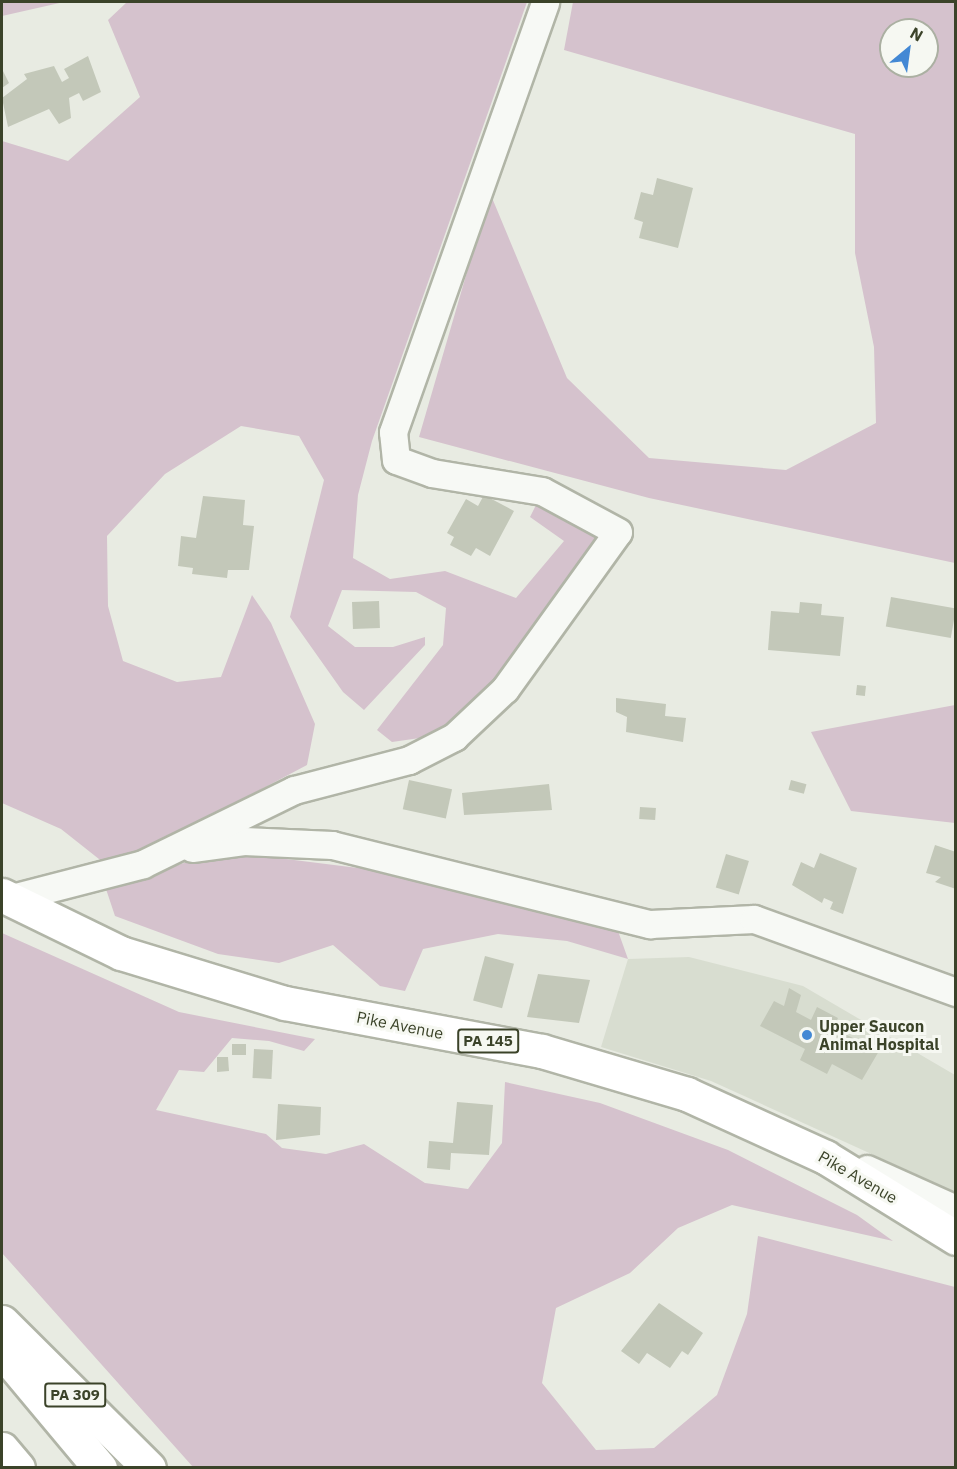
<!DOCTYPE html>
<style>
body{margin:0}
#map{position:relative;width:957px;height:1469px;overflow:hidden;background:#e8ebe2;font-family:"IBM Plex Sans",sans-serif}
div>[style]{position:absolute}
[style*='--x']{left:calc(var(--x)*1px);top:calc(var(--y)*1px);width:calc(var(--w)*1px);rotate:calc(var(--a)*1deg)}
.built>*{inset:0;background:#d8ddd0}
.green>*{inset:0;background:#d5c2cd}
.building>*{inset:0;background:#c3c8b9;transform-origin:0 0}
.roads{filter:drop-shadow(2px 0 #b1b5a7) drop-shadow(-2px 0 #b1b5a7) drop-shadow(0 2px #b1b5a7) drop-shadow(0 -2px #b1b5a7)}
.minor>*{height:27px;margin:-13.5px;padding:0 13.5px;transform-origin:13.5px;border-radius:13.5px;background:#f7f9f5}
.major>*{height:33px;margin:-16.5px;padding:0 16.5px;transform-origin:16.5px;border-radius:16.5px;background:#fff}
.highway>*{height:33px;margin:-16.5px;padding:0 16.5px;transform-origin:16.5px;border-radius:16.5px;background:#fff}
.dots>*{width:16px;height:16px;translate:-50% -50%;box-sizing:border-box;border:3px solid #f6f8f2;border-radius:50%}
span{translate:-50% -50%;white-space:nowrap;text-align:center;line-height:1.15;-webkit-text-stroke:6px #f6f8f2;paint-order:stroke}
.shield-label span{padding:2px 4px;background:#f6f8f2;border:2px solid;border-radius:4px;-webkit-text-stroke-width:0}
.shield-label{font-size:15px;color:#3b4329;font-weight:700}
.street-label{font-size:16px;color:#3b4329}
.poi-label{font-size:16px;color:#3b4329;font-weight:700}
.left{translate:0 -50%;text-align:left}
.frame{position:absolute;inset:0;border:3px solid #3b4329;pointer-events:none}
.north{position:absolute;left:879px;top:18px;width:60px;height:60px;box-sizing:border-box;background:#f6f8f2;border:2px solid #abb0a2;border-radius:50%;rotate:29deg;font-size:16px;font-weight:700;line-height:24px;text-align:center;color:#3b4329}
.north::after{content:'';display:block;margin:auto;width:21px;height:27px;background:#4388d4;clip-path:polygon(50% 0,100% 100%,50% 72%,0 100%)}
</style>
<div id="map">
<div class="built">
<i style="clip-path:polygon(689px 957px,803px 986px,955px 1075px,955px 1192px,711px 1081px,601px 1047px,628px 959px)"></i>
</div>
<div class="green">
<i style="clip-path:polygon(2px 2px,64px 2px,2px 16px)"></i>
<i style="clip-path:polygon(127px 2px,527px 2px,372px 441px,358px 495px,353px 558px,390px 579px,445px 571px,516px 598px,564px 541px,530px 517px,536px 505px,605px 532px,490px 694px,441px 735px,392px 742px,377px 730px,443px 645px,446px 608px,416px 592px,342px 590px,328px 626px,355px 647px,393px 647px,425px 637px,425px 645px,364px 710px,343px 692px,290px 617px,324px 480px,299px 436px,241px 426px,165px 474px,107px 536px,108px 606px,123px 661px,177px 682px,221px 677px,252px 595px,271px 623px,315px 724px,307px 765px,140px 853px,104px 863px,61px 829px,2px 803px,2px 141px,68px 161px,140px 97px,108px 20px)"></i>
<i style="clip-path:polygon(evenodd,573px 2px,955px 2px,955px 563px,649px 498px,419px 437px,490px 193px,567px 378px,649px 458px,786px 470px,876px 423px,874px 347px,855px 253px,855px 134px,564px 50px,573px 2px,891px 30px,927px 30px,927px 66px,891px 66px,891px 30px)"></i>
<i style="clip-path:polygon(955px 705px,955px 823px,851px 811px,811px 732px)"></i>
<i style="clip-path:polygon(245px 854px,366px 869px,618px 931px,628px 959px,567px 941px,498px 934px,423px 949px,405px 991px,380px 986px,333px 945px,279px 963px,218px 954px,115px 916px,106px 889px,187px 862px)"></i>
<i style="clip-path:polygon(2px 933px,179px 1012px,315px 1039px,304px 1051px,269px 1041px,232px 1038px,204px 1072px,179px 1070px,156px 1110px,266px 1134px,282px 1148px,326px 1154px,364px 1144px,425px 1183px,468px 1189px,502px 1143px,505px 1082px,600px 1103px,728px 1150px,857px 1215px,893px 1241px,732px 1205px,678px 1228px,630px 1273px,556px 1308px,542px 1383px,596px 1450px,654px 1448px,717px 1395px,747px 1314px,758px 1236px,955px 1287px,955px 1467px,193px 1467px,2px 1253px)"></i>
</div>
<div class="building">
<i style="clip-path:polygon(88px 56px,101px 92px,83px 101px,79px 93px,69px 98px,71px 118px,59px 124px,49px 109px,8px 127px,2px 98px,27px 79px,24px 74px,54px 66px,62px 82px,69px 78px,64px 69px)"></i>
<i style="clip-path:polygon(2px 69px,9px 83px,2px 88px)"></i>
<i style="clip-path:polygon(657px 178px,693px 188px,678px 248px,639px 238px,643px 222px,634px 219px,641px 192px,653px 195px)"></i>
<i style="clip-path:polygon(484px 495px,514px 511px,490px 556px,476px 548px,471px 556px,450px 545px,454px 537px,447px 533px,466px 499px,478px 506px)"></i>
<i style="clip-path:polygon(203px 496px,245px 500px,243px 525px,254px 526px,249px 570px,228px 570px,227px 578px,192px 574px,193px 568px,178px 566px,181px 536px,196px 538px)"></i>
<i style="left:891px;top:597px;width:66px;height:30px;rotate:10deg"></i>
<i style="left:379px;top:601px;width:27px;height:27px;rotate:88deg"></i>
<i style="clip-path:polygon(800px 602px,822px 604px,821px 615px,844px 617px,840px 656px,768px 650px,771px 611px,799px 613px)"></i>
<i style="left:857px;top:685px;width:9px;height:10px;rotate:6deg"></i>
<i style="clip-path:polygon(616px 698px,666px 704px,665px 716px,686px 718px,683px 742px,626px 732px,627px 717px,616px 712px)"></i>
<i style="left:409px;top:780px;width:44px;height:30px;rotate:12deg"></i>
<i style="left:791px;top:780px;width:16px;height:10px;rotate:15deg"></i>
<i style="clip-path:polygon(549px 784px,552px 810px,464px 815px,462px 793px)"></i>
<i style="left:640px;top:807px;width:16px;height:12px;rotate:4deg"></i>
<i style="clip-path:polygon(935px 845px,956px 852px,956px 889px,935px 882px,941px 877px,926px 873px)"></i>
<i style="clip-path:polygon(820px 853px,857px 868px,843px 914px,830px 909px,833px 902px,824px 898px,822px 903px,792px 885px,801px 862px,814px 868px)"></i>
<i style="left:726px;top:854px;width:24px;height:35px;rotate:17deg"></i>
<i style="left:485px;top:956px;width:30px;height:46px;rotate:15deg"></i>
<i style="clip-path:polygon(538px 974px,590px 980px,579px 1023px,527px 1017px)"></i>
<i style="clip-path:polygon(789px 988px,801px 995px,796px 1012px,811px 1020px,817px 1007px,838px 1018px,831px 1033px,841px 1038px,843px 1033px,879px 1051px,862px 1080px,832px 1064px,827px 1074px,800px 1060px,805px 1049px,760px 1026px,774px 1001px,784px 1006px)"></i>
<i style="left:232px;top:1044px;width:14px;height:11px"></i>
<i style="left:254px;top:1049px;width:19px;height:29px;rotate:3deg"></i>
<i style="clip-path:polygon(217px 1057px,228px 1057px,229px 1071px,217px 1072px)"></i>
<i style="clip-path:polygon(457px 1102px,493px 1105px,489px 1155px,451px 1153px,450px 1170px,427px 1168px,429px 1141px,453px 1143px)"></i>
<i style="clip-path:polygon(278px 1104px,321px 1107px,320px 1135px,276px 1140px)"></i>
<i style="clip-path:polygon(659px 1303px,703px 1333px,688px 1355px,682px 1351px,670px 1368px,647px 1353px,639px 1364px,621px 1351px)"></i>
</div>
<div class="roads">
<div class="minor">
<i style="--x:192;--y:848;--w:52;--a:-7.7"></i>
<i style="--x:244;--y:841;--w:88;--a:2.6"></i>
<i style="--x:332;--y:845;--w:328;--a:14"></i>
<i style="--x:650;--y:924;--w:104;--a:-2.8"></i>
<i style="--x:754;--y:919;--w:215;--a:19.9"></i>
<i style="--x:8;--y:899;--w:139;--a:-14.5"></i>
<i style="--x:143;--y:864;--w:168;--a:-26.1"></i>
<i style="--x:294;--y:790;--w:119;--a:-14.6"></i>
<i style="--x:409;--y:760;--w:51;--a:-27.1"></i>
<i style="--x:454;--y:737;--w:70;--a:-43.3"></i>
<i style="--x:505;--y:689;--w:193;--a:-54.3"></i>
<i style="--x:618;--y:532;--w:86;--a:-151.7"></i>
<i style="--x:542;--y:491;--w:111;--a:-170.7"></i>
<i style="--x:432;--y:473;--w:38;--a:-160"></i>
<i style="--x:396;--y:460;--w:28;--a:-96"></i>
<i style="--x:393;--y:432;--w:456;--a:-70.5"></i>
<i style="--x:867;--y:1169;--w:98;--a:24.2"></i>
</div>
<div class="major">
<i style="--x:2;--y:895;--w:132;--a:26"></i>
<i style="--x:121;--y:953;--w:171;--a:17"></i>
<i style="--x:285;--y:1003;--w:261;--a:10.6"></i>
<i style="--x:542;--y:1051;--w:151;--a:16.5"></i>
<i style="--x:687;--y:1094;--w:152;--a:24.5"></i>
<i style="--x:825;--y:1157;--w:154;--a:31.7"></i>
</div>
<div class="highway">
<i style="--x:2;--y:1322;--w:207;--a:44.8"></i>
<i style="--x:2;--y:1351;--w:153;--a:50.1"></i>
<i style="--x:2;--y:1449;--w:25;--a:50"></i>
</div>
</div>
<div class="dots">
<i style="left:807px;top:1035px;background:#4388d4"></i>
</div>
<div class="shield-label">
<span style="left:488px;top:1041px">PA 145</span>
<span style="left:75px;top:1395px">PA 309</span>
</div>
<div class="street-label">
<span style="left:400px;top:1025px;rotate:11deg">Pike Avenue</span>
<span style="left:858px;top:1177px;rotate:30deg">Pike Avenue</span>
</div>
<div class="poi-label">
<span class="left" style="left:819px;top:1035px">Upper Saucon<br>Animal Hospital</span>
</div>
<div class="frame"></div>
<div class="north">N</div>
</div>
